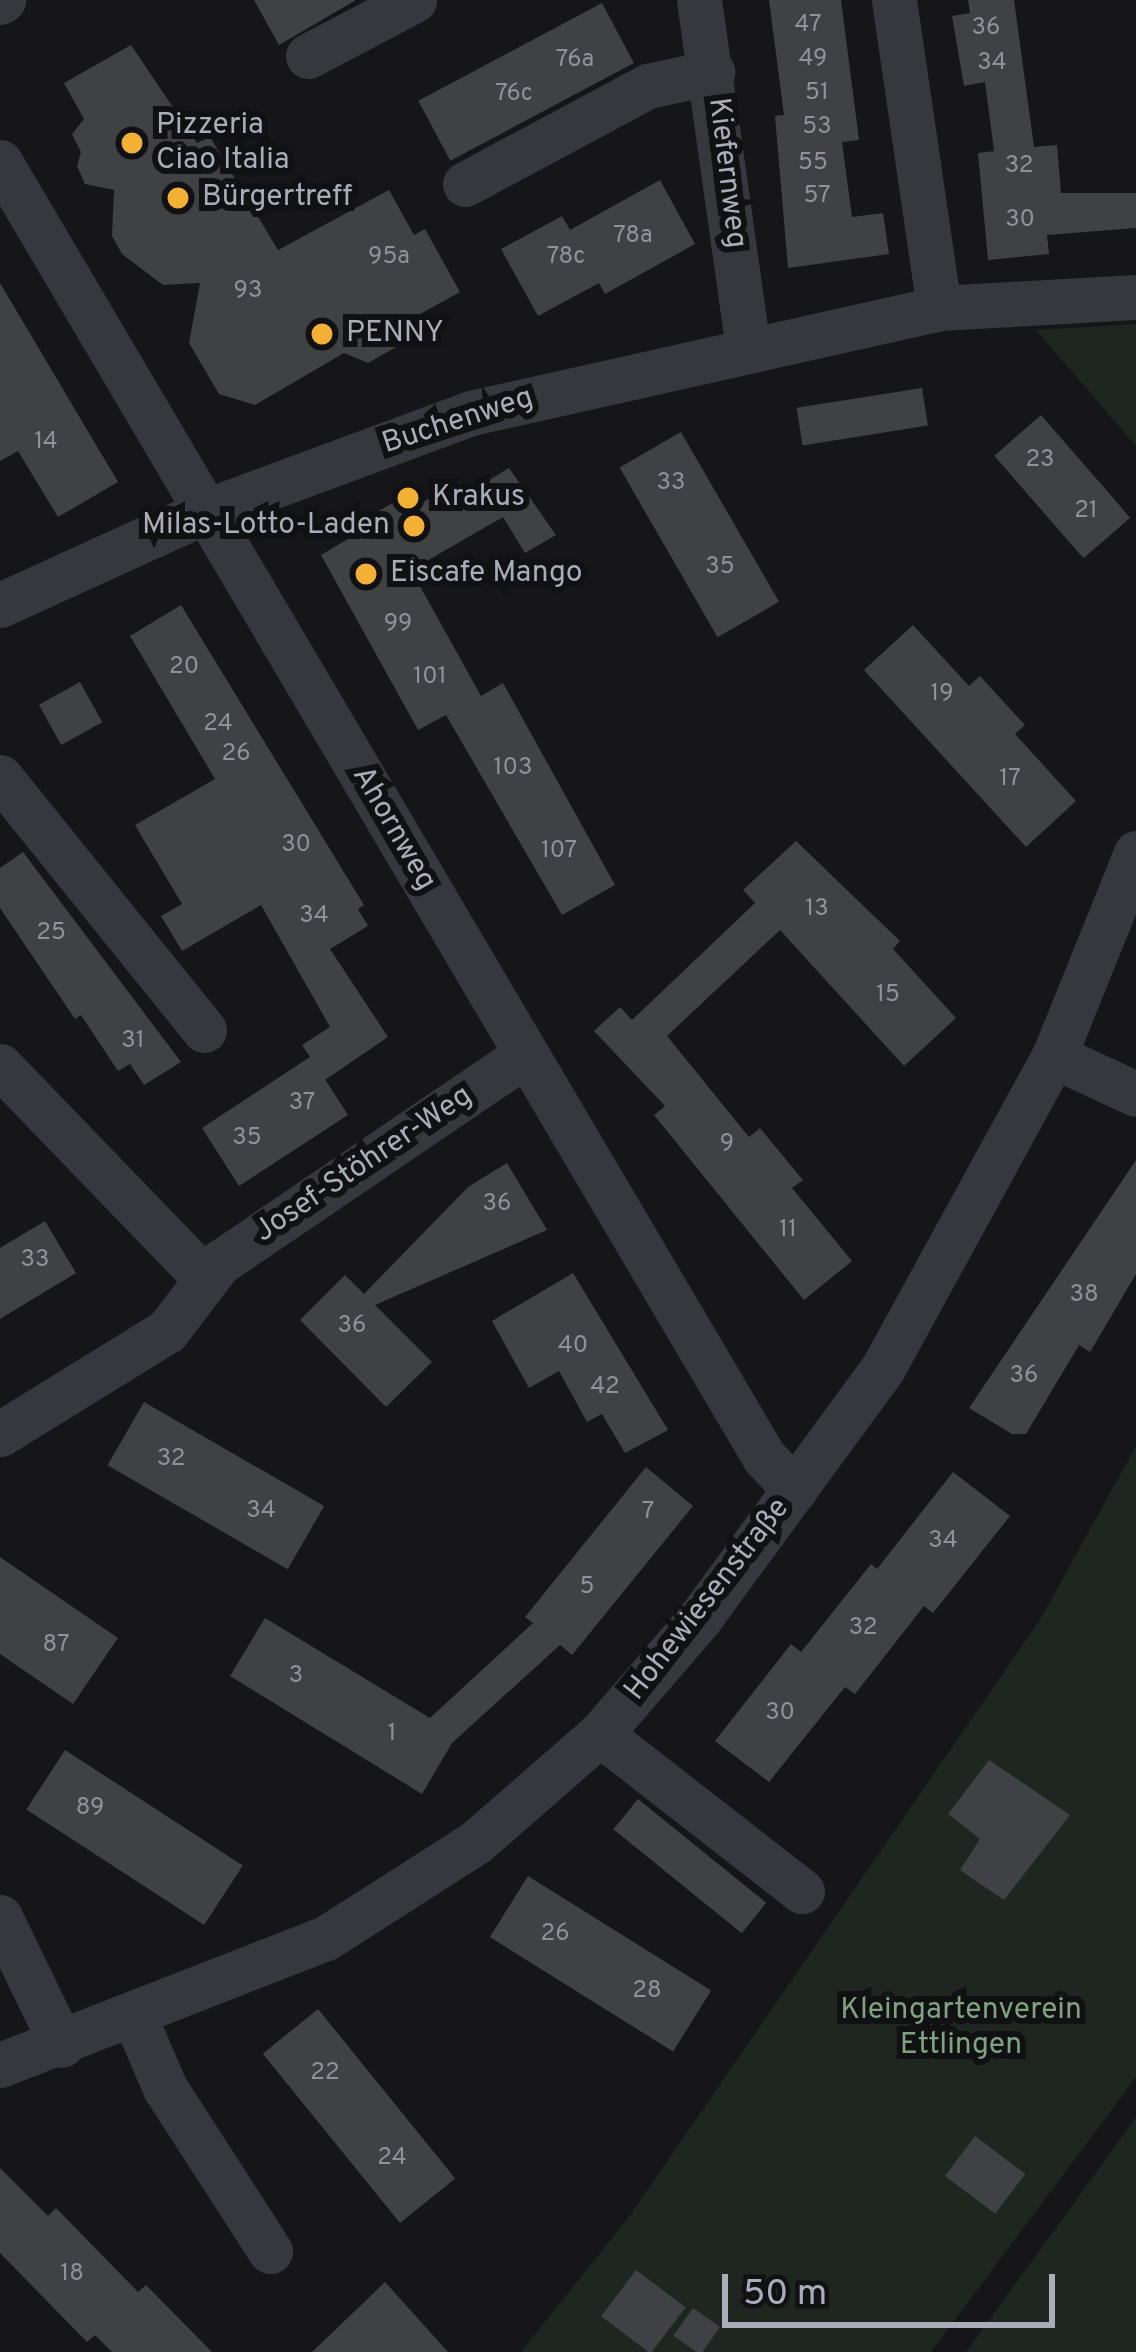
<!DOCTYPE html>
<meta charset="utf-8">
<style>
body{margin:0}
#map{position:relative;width:1136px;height:2352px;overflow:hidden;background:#161618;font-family:Overpass,sans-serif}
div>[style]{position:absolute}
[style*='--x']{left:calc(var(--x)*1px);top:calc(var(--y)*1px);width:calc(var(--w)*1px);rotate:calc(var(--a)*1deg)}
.green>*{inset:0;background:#1e261f}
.building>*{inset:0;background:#404145;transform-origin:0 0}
.minor>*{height:45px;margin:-22.5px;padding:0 22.5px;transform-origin:22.5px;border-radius:22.5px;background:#37383d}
.dots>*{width:33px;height:33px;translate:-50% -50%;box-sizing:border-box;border:6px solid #111113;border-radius:50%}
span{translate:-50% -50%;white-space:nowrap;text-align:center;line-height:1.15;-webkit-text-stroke:12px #111113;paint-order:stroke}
.number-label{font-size:24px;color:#8e929b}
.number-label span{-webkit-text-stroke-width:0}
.poi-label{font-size:30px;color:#a8adb8}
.left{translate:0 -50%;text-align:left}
.right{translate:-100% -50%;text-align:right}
.street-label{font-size:30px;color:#a8adb8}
.park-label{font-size:30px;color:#7fa381}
.scale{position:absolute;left:722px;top:2274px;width:333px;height:54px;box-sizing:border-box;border:6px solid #a8adb8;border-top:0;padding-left:15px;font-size:36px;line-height:42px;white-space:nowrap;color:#a8adb8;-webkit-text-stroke:9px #111113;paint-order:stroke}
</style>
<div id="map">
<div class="green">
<i style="clip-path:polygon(1136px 324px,1136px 446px,1036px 330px)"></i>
<i style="clip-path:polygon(1136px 1446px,1136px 2077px,931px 2352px,521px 2352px,628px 2218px,1041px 1618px)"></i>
<i style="clip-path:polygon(1136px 2117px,1136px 2352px,966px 2352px)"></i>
</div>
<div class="building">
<i style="clip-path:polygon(254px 0,356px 0,279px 45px)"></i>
<i style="clip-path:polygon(769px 0,841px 0,859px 140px,842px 142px,852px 217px,883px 213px,889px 254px,788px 268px,775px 116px,784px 115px)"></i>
<i style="clip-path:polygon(968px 0,1014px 0,1034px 147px,1057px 145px,1061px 193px,1136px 193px,1136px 228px,1047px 235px,1049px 254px,988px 260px,978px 153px,994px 151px,985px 82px,964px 86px,952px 16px,970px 13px)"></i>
<i style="left:602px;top:3px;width:68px;height:208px;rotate:62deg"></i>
<i style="clip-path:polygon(131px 45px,197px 143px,210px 137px,278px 250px,389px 190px,414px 235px,425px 229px,460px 292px,413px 318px,412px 338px,368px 363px,344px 353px,255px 405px,219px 394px,189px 343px,200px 283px,163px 285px,122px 254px,112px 236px,114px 190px,85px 184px,77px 166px,81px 152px,72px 134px,84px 119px,64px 83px)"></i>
<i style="clip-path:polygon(660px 180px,695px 244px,605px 294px,599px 283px,538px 316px,501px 249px,562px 216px,570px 230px)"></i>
<i style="clip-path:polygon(0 283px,118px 482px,58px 517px,18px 451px,0 461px)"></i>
<i style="left:922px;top:388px;width:38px;height:127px;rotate:81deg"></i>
<i style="left:1041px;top:415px;width:136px;height:62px;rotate:49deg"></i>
<i style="left:681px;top:432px;width:196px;height:71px;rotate:60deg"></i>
<i style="clip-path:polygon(509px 468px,556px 535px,525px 553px,503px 517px,411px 570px,481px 696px,503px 683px,615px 885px,562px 915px,446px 715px,418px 730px,321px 555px,358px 533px,353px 525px,411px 493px,423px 502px,459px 482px,473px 490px)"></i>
<i style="clip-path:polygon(181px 605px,364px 905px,358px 909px,368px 926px,330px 949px,388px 1037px,325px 1080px,321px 1073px,348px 1115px,239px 1186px,202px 1128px,310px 1057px,302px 1045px,330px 1027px,261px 905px,182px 951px,161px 916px,182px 904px,135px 825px,215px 779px,130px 636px)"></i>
<i style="clip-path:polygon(913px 625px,969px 686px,980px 676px,1025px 725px,1015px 734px,1076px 801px,1026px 847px,864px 670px)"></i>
<i style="left:80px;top:682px;width:46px;height:47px;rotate:61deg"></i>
<i style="clip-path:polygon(796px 841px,900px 941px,893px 949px,956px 1018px,904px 1066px,780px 930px,667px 1036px,749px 1137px,760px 1128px,803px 1180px,792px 1188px,852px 1261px,804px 1300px,654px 1115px,665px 1106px,594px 1031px,620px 1007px,632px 1020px,755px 903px,743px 890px)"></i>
<i style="clip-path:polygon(23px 852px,181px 1062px,144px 1085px,130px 1064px,118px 1071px,81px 1015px,75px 1019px,0 908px,0 868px)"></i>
<i style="clip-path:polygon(1136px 1160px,1136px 1274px,1090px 1352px,1079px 1345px,1026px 1434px,1012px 1434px,969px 1408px)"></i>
<i style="clip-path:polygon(507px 1163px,547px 1230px,375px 1305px,432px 1362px,386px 1407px,300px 1320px,345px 1275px,364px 1294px,468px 1187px)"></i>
<i style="clip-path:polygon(45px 1221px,76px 1273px,0 1319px,0 1248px)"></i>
<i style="clip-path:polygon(573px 1273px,668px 1430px,625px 1453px,602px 1414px,587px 1422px,559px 1371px,529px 1388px,492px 1321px)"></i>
<i style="left:144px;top:1402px;width:208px;height:73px;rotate:30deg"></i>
<i style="clip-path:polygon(646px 1467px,693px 1506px,572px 1655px,560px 1645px,452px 1743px,422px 1794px,230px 1676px,265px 1618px,430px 1718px,533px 1623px,525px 1617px)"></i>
<i style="clip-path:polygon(953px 1472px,1010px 1516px,933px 1613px,924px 1606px,855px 1694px,845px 1687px,769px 1782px,715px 1741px,791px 1644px,801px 1652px,871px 1564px,877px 1569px)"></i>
<i style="clip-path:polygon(0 1557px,118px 1638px,73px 1704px,0 1654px)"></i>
<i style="left:65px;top:1750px;width:212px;height:71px;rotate:33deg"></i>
<i style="clip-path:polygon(989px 1760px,1070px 1815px,1004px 1900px,960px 1870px,980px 1839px,948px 1814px)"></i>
<i style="left:638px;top:1799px;width:165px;height:39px;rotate:39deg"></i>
<i style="left:528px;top:1876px;width:216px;height:72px;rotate:32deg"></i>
<i style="left:318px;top:2009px;width:218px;height:71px;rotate:51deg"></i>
<i style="left:975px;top:2136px;width:63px;height:50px;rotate:37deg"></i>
<i style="clip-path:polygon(0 2168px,48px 2216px,56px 2208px,138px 2292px,146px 2285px,212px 2352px,112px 2352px,95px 2335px,87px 2342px,0 2253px)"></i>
<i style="left:636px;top:2270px;width:62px;height:58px;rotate:37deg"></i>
<i style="clip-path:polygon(385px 2282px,448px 2352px,312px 2352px,357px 2309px)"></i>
<i style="left:693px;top:2308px;width:33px;height:34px;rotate:35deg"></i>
</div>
<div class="minor">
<i style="--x:699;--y:0;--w:350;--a:82"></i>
<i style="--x:894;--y:0;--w:311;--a:81.7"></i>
<i style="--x:0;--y:2;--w:4;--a:-34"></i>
<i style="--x:308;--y:56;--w:120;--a:-27.8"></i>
<i style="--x:0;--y:162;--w:1504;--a:59.46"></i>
<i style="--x:764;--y:1457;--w:45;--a:46.8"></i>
<i style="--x:465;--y:184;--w:208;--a:-28.2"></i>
<i style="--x:648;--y:86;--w:66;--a:-12.2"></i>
<i style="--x:0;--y:605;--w:226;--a:-24.5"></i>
<i style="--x:206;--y:511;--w:283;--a:-20.3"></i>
<i style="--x:471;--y:413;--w:480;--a:-12.6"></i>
<i style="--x:939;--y:308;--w:197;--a:-3.2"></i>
<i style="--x:0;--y:777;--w:325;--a:51.1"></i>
<i style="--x:1054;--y:1056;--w:90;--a:24.9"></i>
<i style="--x:0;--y:1066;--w:296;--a:46"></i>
<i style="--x:0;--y:1434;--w:196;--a:-31.7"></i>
<i style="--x:167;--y:1331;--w:86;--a:-52.6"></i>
<i style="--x:219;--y:1263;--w:370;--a:-34.2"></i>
<i style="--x:600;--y:1734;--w:256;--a:37.9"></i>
<i style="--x:0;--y:1917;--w:142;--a:64.2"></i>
<i style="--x:135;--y:2018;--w:76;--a:66.8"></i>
<i style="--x:165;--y:2088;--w:194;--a:57.2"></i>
<i style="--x:0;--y:2065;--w:350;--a:-21.3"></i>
<i style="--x:326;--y:1938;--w:178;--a:-32.6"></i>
<i style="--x:476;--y:1842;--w:164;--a:-41.1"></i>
<i style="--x:600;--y:1734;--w:153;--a:-49.2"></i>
<i style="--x:700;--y:1618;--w:310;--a:-53.8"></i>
<i style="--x:883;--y:1368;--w:356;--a:-61.3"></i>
<i style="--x:1054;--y:1056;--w:219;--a:-68"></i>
</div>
<div class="dots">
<i style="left:132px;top:143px;background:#f2b134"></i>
<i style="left:178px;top:198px;background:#f2b134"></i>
<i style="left:322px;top:334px;background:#f2b134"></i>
<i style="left:408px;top:498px;background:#f2b134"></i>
<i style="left:414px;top:526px;background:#f2b134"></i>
<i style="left:366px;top:574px;background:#f2b134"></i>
</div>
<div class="number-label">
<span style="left:808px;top:26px">47</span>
<span style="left:986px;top:29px">36</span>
<span style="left:813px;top:60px">49</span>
<span style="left:575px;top:61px">76a</span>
<span style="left:992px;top:64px">34</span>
<span style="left:817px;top:94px">51</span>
<span style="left:514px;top:95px">76c</span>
<span style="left:817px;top:128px">53</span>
<span style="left:813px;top:164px">55</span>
<span style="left:1019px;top:167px">32</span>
<span style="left:817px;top:197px">57</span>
<span style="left:1020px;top:221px">30</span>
<span style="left:633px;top:237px">78a</span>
<span style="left:389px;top:258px">95a</span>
<span style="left:566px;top:258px">78c</span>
<span style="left:248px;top:292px">93</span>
<span style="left:46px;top:443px">14</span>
<span style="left:1040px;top:461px">23</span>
<span style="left:671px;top:484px">33</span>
<span style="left:1086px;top:512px">21</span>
<span style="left:720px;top:568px">35</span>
<span style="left:398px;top:625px">99</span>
<span style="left:184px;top:668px">20</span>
<span style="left:430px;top:678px">101</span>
<span style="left:942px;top:695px">19</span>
<span style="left:218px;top:725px">24</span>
<span style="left:236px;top:755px">26</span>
<span style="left:513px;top:769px">103</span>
<span style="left:1010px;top:780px">17</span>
<span style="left:296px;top:846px">30</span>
<span style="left:559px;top:852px">107</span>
<span style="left:817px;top:910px">13</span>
<span style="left:314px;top:917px">34</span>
<span style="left:51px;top:934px">25</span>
<span style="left:888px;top:996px">15</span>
<span style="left:133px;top:1042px">31</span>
<span style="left:302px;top:1104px">37</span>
<span style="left:247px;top:1139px">35</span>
<span style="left:727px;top:1145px">9</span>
<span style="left:497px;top:1205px">36</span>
<span style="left:788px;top:1231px">11</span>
<span style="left:35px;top:1261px">33</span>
<span style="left:1084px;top:1296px">38</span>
<span style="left:352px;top:1327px">36</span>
<span style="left:573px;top:1347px">40</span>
<span style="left:1024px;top:1377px">36</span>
<span style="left:605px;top:1388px">42</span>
<span style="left:171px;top:1460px">32</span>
<span style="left:261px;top:1512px">34</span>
<span style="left:648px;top:1513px">7</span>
<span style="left:943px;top:1542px">34</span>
<span style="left:587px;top:1588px">5</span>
<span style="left:863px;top:1629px">32</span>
<span style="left:56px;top:1646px">87</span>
<span style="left:296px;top:1677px">3</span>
<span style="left:780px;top:1714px">30</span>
<span style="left:392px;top:1735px">1</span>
<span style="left:90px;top:1809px">89</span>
<span style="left:555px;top:1935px">26</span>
<span style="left:647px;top:1992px">28</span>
<span style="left:325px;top:2074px">22</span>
<span style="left:392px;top:2159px">24</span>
<span style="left:72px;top:2275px">18</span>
</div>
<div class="poi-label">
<span class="left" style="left:156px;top:143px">Pizzeria<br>Ciao Italia</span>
<span class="left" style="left:202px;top:198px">Bürgertreff</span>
<span class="left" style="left:346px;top:334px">PENNY</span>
<span class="left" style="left:432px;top:498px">Krakus</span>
<span class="right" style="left:390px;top:526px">Milas-Lotto-Laden</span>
<span class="left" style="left:390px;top:574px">Eiscafe Mango</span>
</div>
<div class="street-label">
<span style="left:726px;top:173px;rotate:83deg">Kiefernweg</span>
<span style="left:458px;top:422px;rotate:-18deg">Buchenweg</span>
<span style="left:393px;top:829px;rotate:60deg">Ahornweg</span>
<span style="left:364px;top:1165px;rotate:-34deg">Josef-Stöhrer-Weg</span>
<span style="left:708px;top:1600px;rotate:-52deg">Hohewiesenstraße</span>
</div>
<div class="park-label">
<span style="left:961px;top:2028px">Kleingartenverein<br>Ettlingen</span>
</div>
<div class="scale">50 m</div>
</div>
